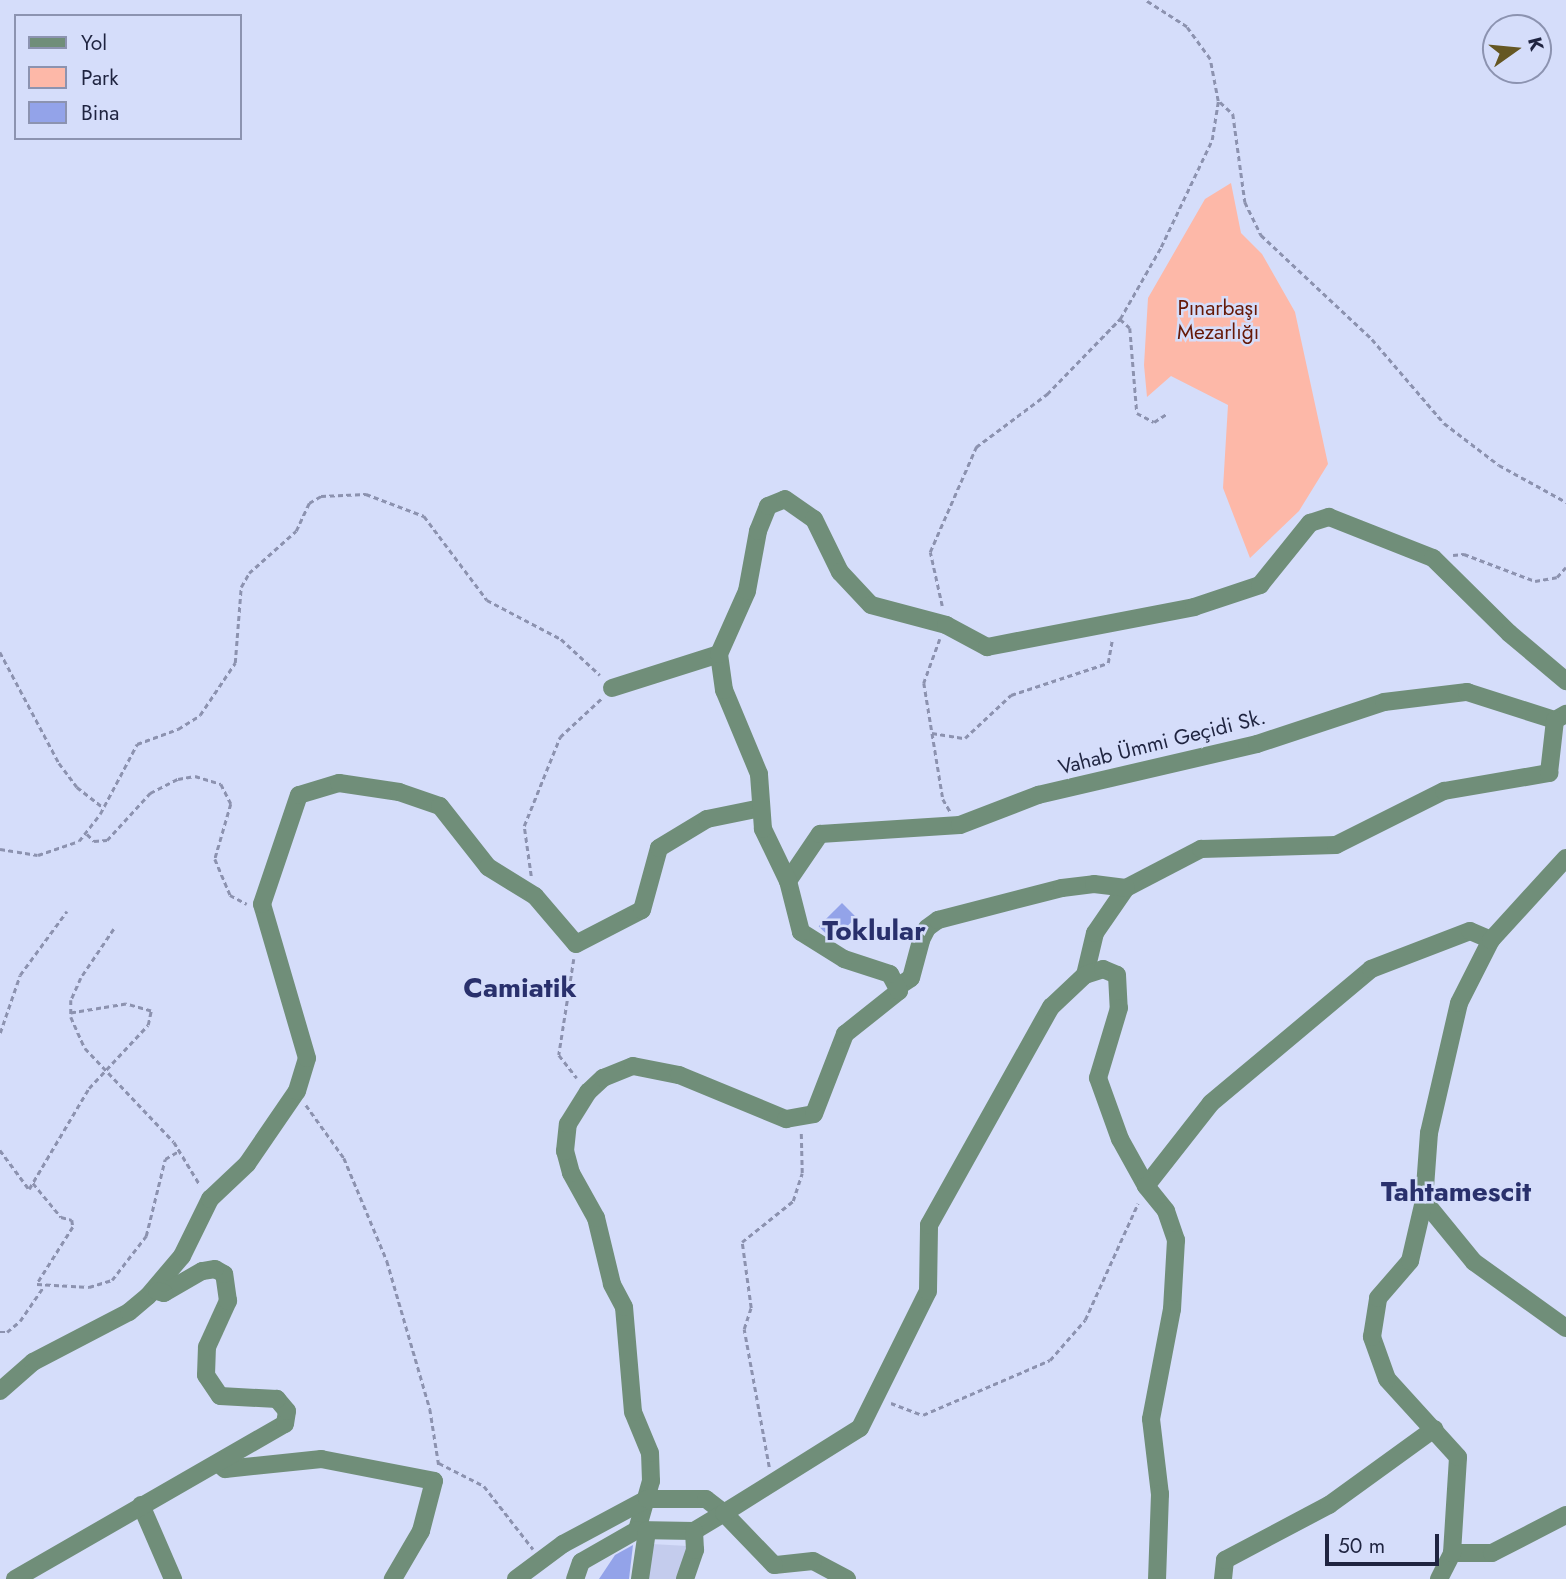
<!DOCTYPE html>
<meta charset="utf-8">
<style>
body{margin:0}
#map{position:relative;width:1566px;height:1579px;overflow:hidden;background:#d5ddfa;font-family:Jost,sans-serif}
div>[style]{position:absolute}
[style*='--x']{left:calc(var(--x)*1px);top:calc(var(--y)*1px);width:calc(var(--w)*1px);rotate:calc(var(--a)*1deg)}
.built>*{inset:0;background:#c4cced}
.green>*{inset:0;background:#fdb8a8}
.building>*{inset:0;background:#93a3e9;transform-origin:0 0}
.path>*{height:2.5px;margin-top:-1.25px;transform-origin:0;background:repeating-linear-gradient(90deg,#8c92af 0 5px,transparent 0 8.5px)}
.minor>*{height:18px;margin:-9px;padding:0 9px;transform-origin:9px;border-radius:9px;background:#708e79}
span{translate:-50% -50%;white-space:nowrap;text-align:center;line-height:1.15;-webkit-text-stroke:5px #d5ddfa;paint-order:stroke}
.park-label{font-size:21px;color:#661907}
.street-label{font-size:21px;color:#1f2440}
.district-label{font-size:28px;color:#29306c;font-weight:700}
.legend{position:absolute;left:14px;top:14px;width:228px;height:126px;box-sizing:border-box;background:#d5ddfa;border:2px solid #8c93b0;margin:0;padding:9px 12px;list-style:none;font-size:21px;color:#1f2440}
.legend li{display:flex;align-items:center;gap:14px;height:35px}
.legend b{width:35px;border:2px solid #8c93b0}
.north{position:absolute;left:1482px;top:14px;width:70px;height:70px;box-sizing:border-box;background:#d5ddfa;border:2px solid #8c93b0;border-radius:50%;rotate:75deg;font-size:19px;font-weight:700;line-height:28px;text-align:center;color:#1f2440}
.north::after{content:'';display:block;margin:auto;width:24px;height:32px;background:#655723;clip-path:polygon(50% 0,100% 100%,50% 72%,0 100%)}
.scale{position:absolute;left:1325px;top:1534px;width:114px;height:32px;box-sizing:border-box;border:4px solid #1f2440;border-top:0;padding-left:9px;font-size:21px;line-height:24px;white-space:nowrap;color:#1f2440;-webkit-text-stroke:5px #d5ddfa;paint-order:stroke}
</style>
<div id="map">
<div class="built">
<i style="clip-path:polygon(651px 1544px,688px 1546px,679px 1579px,645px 1579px)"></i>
</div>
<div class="green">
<i style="clip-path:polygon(1231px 183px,1241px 233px,1262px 254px,1295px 312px,1328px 464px,1299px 511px,1250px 558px,1223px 488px,1228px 405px,1171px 376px,1147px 397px,1144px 365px,1148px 298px,1205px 199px)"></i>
</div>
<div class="building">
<i style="left:842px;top:903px;width:20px;height:33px;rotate:45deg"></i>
<i style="clip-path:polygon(633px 1545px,629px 1579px,599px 1579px,615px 1555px)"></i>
</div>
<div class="path">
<i style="--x:1220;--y:102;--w:18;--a:43"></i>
<i style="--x:1233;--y:114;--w:89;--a:82.2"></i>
<i style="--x:1245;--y:202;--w:37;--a:64"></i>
<i style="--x:1261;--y:235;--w:152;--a:43.1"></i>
<i style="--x:1372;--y:339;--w:111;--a:49.4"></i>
<i style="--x:1444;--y:423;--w:69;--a:37.4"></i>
<i style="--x:1499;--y:465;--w:77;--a:28.9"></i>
<i style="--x:1120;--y:319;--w:13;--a:42"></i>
<i style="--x:1130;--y:328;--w:85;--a:85.3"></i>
<i style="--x:1137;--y:413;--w:19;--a:28"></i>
<i style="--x:1154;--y:422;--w:17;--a:-33"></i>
<i style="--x:1453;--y:555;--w:11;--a:-5"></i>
<i style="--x:1464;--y:554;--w:76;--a:20.8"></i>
<i style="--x:1535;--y:581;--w:22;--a:-10"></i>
<i style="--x:1557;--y:577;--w:13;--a:-48"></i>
<i style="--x:942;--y:606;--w:55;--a:-102.5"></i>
<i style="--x:930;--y:552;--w:115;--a:-66.3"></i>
<i style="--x:976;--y:447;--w:89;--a:-36.7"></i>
<i style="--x:1047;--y:394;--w:105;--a:-45.8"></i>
<i style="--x:1120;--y:319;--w:83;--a:-60.3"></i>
<i style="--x:1161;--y:247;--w:119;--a:-64.5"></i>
<i style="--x:1212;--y:140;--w:39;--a:-81"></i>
<i style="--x:1218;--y:101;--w:43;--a:-100.8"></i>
<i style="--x:1210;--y:59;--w:39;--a:-126"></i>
<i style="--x:1187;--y:27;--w:50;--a:-147.3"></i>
<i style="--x:940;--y:639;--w:47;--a:110"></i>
<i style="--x:924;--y:683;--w:118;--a:80.7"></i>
<i style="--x:943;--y:799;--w:14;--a:60"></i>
<i style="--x:0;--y:652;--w:126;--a:62"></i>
<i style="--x:59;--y:763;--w:30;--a:53"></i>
<i style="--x:77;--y:787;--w:33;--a:38"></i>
<i style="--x:932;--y:733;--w:33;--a:9"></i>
<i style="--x:965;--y:738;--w:63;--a:-43.1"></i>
<i style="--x:1011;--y:695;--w:102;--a:-18.3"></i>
<i style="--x:1108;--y:663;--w:23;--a:-80"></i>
<i style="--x:87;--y:834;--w:10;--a:45"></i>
<i style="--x:94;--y:841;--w:13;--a:-4"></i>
<i style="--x:107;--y:840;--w:64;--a:-47.5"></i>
<i style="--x:150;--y:793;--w:31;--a:-27"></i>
<i style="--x:178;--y:779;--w:17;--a:-10"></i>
<i style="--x:195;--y:776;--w:27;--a:17"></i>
<i style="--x:221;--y:784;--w:22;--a:63"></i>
<i style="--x:231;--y:804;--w:57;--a:106.2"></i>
<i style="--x:215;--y:859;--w:39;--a:67"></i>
<i style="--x:230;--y:895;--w:19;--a:28"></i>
<i style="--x:0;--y:849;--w:38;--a:9"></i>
<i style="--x:38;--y:855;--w:43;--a:-18.9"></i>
<i style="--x:79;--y:841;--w:34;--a:-52"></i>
<i style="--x:100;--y:814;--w:79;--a:-62.1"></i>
<i style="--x:137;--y:744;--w:44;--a:-20.1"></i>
<i style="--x:178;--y:729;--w:26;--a:-32"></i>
<i style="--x:200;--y:715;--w:63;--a:-56.1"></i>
<i style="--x:235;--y:663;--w:76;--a:-85.5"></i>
<i style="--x:241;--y:587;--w:16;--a:-60"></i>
<i style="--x:249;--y:573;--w:63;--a:-41.8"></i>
<i style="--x:296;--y:531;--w:31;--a:-65"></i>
<i style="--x:309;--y:503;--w:14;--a:-30"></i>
<i style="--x:321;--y:496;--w:45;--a:-2.5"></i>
<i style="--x:366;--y:494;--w:62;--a:20.8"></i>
<i style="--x:424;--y:516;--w:105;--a:53.1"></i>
<i style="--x:487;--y:600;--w:84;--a:27.8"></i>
<i style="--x:561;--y:639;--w:53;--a:42.7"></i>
<i style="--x:531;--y:876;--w:50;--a:-98"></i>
<i style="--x:524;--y:826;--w:96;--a:-68"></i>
<i style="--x:560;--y:737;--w:57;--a:-42.9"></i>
<i style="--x:114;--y:929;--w:59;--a:124"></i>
<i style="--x:81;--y:978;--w:24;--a:114"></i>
<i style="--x:71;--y:1000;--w:17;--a:90"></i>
<i style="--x:71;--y:1017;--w:34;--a:66"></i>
<i style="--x:85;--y:1048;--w:129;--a:46.6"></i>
<i style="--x:174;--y:1142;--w:50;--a:58.8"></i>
<i style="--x:574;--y:959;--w:97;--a:98.9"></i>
<i style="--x:559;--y:1055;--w:29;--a:52"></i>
<i style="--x:0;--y:1033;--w:61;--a:-71"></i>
<i style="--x:20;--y:975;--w:79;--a:-53.7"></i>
<i style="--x:306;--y:1105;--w:65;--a:54.4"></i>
<i style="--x:344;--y:1158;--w:112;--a:67.3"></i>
<i style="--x:387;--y:1261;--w:154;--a:73.8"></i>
<i style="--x:430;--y:1409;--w:58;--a:81"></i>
<i style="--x:0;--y:1150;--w:49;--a:53.4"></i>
<i style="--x:29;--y:1189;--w:117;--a:-59.3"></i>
<i style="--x:89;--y:1088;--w:86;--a:-46.9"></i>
<i style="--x:148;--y:1025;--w:14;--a:-78"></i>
<i style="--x:151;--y:1011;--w:26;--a:-164"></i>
<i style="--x:126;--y:1004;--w:56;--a:170.7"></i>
<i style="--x:33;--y:1183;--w:44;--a:50.5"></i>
<i style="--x:61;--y:1217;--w:11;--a:15"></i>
<i style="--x:72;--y:1220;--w:7;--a:82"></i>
<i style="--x:73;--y:1227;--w:67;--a:122.3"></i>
<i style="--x:37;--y:1284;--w:52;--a:3.3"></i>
<i style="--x:89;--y:1287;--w:24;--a:-17"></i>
<i style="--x:112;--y:1280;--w:56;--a:-52.3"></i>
<i style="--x:146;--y:1236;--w:79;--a:-76.1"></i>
<i style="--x:165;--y:1159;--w:14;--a:-30"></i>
<i style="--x:0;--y:1332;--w:7;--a:0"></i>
<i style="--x:7;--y:1332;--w:17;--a:-40"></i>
<i style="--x:20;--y:1321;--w:42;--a:-55.6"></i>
<i style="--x:891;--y:1403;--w:34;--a:21"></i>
<i style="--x:923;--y:1415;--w:138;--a:-23.4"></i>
<i style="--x:1050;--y:1360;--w:53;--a:-48.8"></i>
<i style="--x:1085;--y:1320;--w:128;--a:-65.6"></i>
<i style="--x:439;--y:1463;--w:51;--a:27.1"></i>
<i style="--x:484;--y:1486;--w:80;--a:52.1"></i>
<i style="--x:769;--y:1467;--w:140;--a:-100.3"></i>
<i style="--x:744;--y:1329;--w:22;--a:-72"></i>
<i style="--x:751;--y:1308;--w:67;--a:-97.8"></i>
<i style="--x:742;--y:1242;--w:65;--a:-38.8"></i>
<i style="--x:793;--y:1201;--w:29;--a:-72"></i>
<i style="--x:802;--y:1173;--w:41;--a:-91.4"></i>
</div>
<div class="minor">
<i style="--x:612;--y:688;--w:112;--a:-17.6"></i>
<i style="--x:788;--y:881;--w:57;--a:-55.8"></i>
<i style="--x:820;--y:834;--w:140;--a:-3.7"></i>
<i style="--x:960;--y:825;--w:84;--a:-21"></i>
<i style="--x:1038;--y:795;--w:225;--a:-13.1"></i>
<i style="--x:1257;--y:744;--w:134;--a:-18.3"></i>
<i style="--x:1384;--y:702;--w:84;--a:-6.9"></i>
<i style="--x:1467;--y:692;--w:92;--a:17.7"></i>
<i style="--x:1555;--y:720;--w:13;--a:-29"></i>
<i style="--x:1085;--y:975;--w:43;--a:-76.6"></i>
<i style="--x:1095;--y:933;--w:55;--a:-55.4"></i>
<i style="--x:1126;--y:888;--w:85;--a:-27.5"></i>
<i style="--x:1201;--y:849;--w:135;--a:-1.7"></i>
<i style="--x:1336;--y:845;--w:121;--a:-26.6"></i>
<i style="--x:1444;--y:791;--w:107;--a:-9.7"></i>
<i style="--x:1549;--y:773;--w:53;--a:-83.5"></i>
<i style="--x:899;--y:986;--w:14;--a:-34"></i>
<i style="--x:911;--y:978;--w:39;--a:-75"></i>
<i style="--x:921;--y:940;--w:13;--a:-63"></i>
<i style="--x:927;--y:928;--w:14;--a:-36"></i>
<i style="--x:938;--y:920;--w:128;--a:-14.5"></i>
<i style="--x:1062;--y:888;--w:32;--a:-7"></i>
<i style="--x:1094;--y:884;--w:32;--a:7"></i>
<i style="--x:1146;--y:1186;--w:105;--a:-51.9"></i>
<i style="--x:1211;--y:1103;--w:209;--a:-39.9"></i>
<i style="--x:1371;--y:969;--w:106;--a:-21"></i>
<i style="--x:1470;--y:931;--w:23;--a:23"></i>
<i style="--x:1424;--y:1201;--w:79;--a:50.7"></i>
<i style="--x:1474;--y:1262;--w:113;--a:35.7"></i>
<i style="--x:0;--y:1391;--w:44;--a:-41.3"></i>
<i style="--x:33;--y:1362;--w:108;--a:-27.5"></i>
<i style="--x:129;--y:1312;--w:25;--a:-40"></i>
<i style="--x:148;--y:1296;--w:52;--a:-49.6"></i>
<i style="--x:182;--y:1256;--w:64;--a:-63.8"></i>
<i style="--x:210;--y:1199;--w:51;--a:-43.4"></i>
<i style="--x:247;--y:1164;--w:88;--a:-55.6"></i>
<i style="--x:297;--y:1091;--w:34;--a:-73"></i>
<i style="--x:307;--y:1058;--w:160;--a:-106.3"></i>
<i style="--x:262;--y:904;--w:115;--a:-71.3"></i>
<i style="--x:299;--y:795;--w:42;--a:-16.7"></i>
<i style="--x:339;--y:783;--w:61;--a:8.5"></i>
<i style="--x:399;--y:792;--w:43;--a:18.9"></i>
<i style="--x:440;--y:806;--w:78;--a:51.8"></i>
<i style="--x:488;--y:867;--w:55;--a:31.7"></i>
<i style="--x:535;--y:896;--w:63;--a:49.5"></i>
<i style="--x:576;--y:944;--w:74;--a:-27.3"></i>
<i style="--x:642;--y:910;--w:64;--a:-74.7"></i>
<i style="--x:659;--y:848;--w:56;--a:-31.1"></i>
<i style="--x:707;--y:819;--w:55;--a:-11.5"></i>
<i style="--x:219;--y:1464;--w:8;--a:40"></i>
<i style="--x:225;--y:1469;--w:97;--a:-5.9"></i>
<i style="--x:321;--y:1459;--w:115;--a:11"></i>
<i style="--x:434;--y:1481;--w:52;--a:104.6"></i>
<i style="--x:421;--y:1531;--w:56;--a:120.3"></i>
<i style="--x:141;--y:1505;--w:81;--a:66.6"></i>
<i style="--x:637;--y:1530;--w:51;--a:-74.1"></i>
<i style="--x:651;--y:1481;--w:28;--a:-92"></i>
<i style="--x:650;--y:1453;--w:44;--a:-112.5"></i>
<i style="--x:633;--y:1412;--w:105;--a:-94.9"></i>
<i style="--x:624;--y:1307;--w:26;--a:-118"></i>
<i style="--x:612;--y:1284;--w:68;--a:-103.6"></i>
<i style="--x:596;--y:1218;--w:51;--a:-119.1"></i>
<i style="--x:571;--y:1173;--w:23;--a:-105"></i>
<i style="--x:565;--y:1151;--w:27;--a:-84"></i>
<i style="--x:568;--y:1124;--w:38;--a:-58"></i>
<i style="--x:588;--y:1092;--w:21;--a:-43"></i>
<i style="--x:603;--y:1078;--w:32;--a:-22"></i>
<i style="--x:633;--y:1066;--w:47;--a:11.1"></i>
<i style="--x:679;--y:1075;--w:116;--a:22.4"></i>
<i style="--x:786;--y:1119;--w:28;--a:-10"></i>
<i style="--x:814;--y:1114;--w:86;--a:-68.8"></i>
<i style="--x:845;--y:1034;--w:69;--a:-38.5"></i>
<i style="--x:899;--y:991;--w:19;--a:-118"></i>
<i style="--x:890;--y:974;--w:48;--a:-161.9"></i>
<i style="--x:844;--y:959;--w:51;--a:-147.9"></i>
<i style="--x:801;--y:932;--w:53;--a:-104.3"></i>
<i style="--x:788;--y:881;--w:58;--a:-115.7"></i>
<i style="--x:763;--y:829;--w:55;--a:-94.2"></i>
<i style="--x:759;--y:774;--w:91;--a:-112.6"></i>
<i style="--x:724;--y:690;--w:36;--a:-98"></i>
<i style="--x:719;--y:654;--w:69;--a:-66"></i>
<i style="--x:747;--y:591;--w:61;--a:-79.6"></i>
<i style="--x:758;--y:531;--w:27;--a:-68"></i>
<i style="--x:768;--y:506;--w:18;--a:-22"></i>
<i style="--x:785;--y:499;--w:35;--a:35"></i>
<i style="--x:814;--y:519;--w:59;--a:63.9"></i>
<i style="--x:840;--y:572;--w:45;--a:46.8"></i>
<i style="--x:871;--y:605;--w:78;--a:14.9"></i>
<i style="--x:946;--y:625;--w:47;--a:28.2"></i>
<i style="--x:987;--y:647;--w:211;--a:-10.9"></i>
<i style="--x:1194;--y:607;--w:70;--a:-18.4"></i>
<i style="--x:1260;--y:585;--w:80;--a:-51.1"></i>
<i style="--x:1310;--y:523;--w:20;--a:-18"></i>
<i style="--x:1329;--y:517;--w:112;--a:21.5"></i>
<i style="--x:1433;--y:558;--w:107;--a:44.6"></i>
<i style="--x:1509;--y:633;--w:75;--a:40.1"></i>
<i style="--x:1452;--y:1553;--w:40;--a:0"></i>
<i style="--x:1492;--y:1553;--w:83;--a:-27.2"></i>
<i style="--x:15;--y:1579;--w:311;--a:-29.9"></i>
<i style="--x:285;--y:1424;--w:13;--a:-81"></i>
<i style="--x:287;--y:1411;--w:16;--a:-130"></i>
<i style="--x:277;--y:1399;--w:57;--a:-177"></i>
<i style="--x:220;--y:1396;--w:25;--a:-124"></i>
<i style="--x:206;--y:1375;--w:28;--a:-88"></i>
<i style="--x:207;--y:1347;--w:51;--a:-65.5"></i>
<i style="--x:228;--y:1301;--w:27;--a:-98"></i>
<i style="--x:224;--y:1274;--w:10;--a:-151"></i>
<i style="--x:215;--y:1269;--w:13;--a:171"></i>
<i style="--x:202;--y:1271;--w:44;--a:149.9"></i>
<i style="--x:164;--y:1293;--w:7;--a:-164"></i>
<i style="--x:516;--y:1579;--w:59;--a:-36.7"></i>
<i style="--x:563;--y:1544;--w:95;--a:-28.2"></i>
<i style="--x:647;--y:1499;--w:59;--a:0"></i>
<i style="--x:706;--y:1499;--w:23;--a:38"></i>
<i style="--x:724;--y:1513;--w:35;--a:149"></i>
<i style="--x:694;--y:1531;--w:57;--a:-179"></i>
<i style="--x:637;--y:1530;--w:64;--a:150.3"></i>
<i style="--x:581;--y:1562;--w:18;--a:109"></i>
<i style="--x:640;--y:1579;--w:49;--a:-81.7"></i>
<i style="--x:685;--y:1579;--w:31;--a:-71"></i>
<i style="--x:695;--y:1550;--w:19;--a:-93"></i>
<i style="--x:847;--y:1579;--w:38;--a:-152"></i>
<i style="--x:813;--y:1561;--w:39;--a:174"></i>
<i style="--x:774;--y:1565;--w:72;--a:-133.9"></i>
<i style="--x:724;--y:1513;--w:160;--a:-32"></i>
<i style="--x:860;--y:1428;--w:153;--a:-63.6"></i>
<i style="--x:928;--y:1291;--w:66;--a:-89.1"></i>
<i style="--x:929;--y:1225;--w:250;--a:-60.8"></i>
<i style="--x:1051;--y:1007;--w:47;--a:-43.3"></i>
<i style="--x:1085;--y:975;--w:19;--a:-18"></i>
<i style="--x:1103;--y:969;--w:15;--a:23"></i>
<i style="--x:1117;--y:975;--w:33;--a:87"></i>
<i style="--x:1119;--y:1008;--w:73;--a:106.7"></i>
<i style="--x:1098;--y:1078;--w:65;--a:70.2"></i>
<i style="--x:1120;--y:1139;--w:54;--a:61"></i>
<i style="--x:1146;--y:1186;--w:32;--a:51"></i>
<i style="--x:1166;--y:1211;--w:31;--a:71"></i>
<i style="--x:1176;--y:1240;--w:69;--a:93.3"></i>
<i style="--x:1172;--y:1309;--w:112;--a:100.8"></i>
<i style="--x:1151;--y:1419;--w:76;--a:83.2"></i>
<i style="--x:1160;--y:1494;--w:85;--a:92"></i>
<i style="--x:1223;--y:1579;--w:19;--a:-84"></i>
<i style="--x:1225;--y:1560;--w:118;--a:-27.9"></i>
<i style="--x:1329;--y:1505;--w:130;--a:-35.9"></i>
<i style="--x:1439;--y:1579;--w:29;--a:-63"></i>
<i style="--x:1452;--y:1553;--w:96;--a:-86.4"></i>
<i style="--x:1458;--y:1457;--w:105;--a:-132.3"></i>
<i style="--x:1387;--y:1379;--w:45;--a:-109.7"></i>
<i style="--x:1372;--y:1337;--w:39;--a:-81"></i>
<i style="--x:1378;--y:1298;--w:49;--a:-49.1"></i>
<i style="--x:1410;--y:1261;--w:62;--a:-76.9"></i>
<i style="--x:1424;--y:1201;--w:68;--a:-85.8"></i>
<i style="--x:1429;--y:1133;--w:133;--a:-77"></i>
<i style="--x:1459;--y:1003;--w:71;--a:-63.1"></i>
<i style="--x:1491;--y:940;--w:111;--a:-47.6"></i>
</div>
<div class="park-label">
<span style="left:1218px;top:320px">Pınarbaşı<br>Mezarlığı</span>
</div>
<div class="street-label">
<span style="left:1162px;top:742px;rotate:-14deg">Vahab Ümmi Geçidi Sk.</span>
</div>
<div class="district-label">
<span style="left:874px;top:931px">Toklular</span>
<span style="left:520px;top:988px">Camiatik</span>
<span style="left:1456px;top:1192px">Tahtamescit</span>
</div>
<ul class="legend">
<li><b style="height:9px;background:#708e79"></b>Yol</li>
<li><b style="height:19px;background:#fdb8a8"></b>Park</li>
<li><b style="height:19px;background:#93a3e9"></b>Bina</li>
</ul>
<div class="north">K</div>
<div class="scale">50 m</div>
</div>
